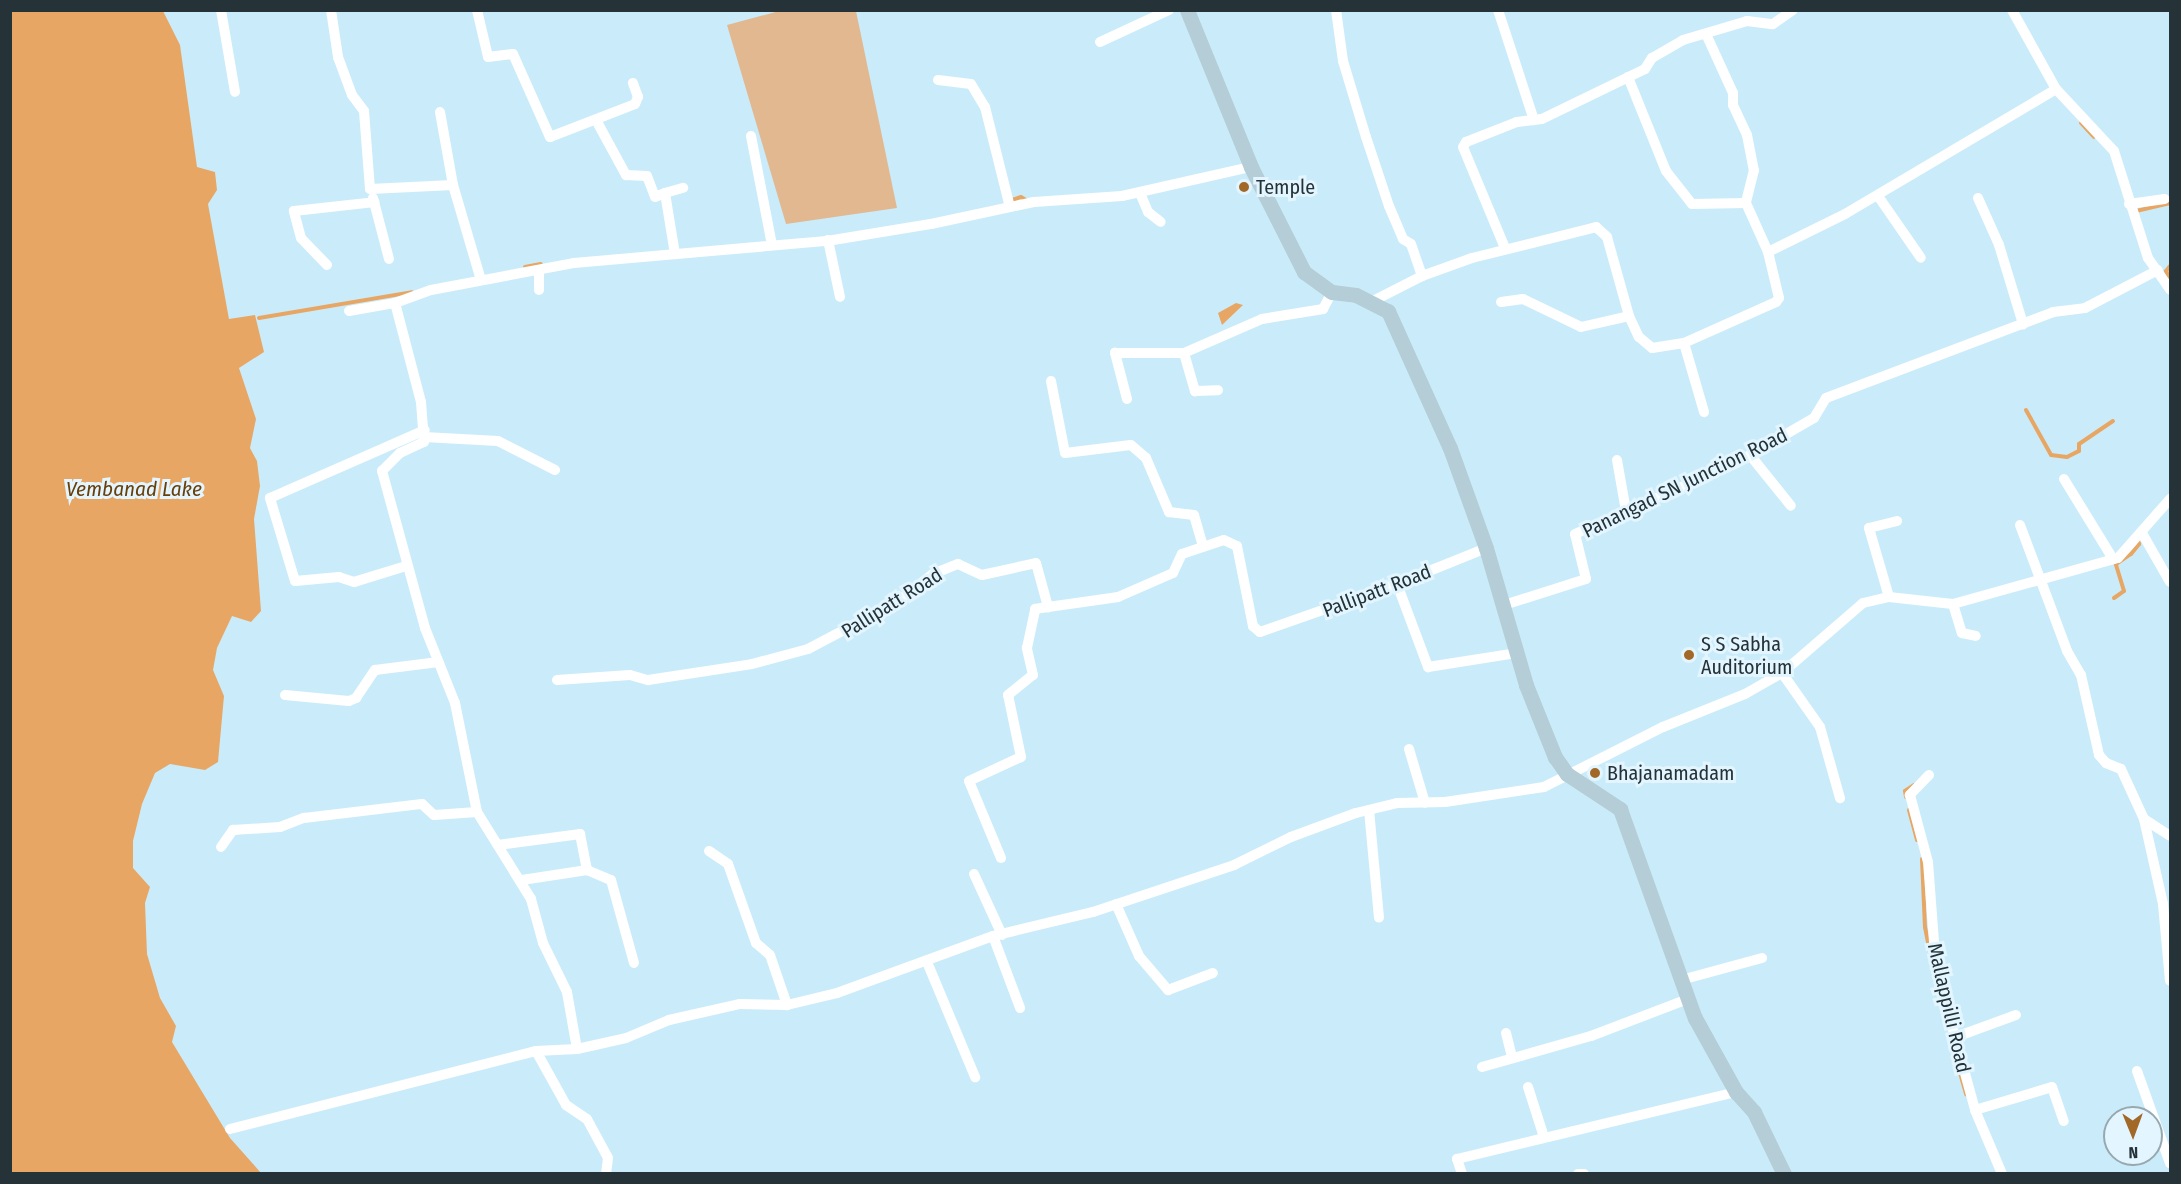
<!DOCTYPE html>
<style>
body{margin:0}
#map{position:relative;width:2181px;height:1184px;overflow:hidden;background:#caecfa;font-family:"Fira Sans Condensed",sans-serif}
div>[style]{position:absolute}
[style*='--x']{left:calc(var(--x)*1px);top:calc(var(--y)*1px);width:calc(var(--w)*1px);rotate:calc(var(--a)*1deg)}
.green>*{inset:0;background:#e2b890}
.water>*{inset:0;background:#e8a664}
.stream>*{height:4px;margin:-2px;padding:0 2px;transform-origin:2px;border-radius:2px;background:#e8a664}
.minor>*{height:10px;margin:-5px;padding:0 5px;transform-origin:5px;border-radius:5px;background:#fff}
.secondary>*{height:15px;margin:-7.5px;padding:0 7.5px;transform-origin:7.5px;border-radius:7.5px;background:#b4cdd6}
.dots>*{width:16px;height:16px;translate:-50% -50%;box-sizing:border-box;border:3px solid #e3f6ff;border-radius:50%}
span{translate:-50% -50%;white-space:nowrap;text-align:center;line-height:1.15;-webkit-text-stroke:6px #e3f6ff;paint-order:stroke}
.poi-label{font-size:20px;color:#253237}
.left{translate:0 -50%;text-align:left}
.street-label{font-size:20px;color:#253237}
.water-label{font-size:21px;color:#693e09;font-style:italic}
.frame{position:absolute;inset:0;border:12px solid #253237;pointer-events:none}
.north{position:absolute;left:2103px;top:1106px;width:60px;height:60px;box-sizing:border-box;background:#e3f6ff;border:2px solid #97a8af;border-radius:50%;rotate:179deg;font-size:16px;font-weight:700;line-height:24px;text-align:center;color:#253237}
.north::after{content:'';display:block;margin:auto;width:21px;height:27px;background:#a26828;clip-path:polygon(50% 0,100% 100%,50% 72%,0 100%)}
</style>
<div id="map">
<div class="green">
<i style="clip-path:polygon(783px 10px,856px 11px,897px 208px,786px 224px,727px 25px)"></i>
</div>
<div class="water">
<i style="clip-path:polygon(10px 11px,163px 11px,180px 45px,197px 167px,215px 172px,217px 190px,208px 204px,229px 319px,255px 315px,264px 352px,239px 368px,256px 419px,250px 448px,257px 461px,260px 486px,254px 519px,261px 611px,251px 622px,232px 616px,217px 648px,213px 670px,224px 696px,218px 762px,205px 770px,170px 764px,155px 773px,142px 804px,133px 841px,133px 868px,150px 887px,145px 903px,147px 954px,160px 998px,176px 1026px,172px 1042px,230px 1138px,261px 1173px,11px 1173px)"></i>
<i style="clip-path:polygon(1236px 303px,1243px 305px,1222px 325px,1218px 313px)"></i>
</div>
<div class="stream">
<i style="--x:2081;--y:123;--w:19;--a:47"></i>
<i style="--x:1012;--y:200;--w:9;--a:-18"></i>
<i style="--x:1021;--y:197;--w:6;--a:31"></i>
<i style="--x:2136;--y:211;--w:35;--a:-13"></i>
<i style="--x:2170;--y:266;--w:6;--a:129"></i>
<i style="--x:2166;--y:271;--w:9;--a:63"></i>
<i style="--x:525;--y:267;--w:16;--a:-11"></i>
<i style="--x:259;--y:318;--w:155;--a:-9.6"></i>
<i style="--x:2026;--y:410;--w:51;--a:60.9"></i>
<i style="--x:2051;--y:455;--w:16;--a:7"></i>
<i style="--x:2067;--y:457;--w:13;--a:-27"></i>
<i style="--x:2079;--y:451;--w:7;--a:-90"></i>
<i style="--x:2079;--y:444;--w:41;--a:-34.1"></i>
<i style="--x:2114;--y:598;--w:12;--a:-35"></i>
<i style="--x:2124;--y:591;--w:28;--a:-107"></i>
<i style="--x:2116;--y:564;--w:18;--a:-34"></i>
<i style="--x:2131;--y:554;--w:13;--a:-51"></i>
<i style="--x:2139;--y:544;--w:6;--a:-108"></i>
<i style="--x:1906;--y:797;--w:6;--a:-99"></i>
<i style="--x:1905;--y:791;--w:11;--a:-34"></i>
<i style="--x:1909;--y:810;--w:31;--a:75"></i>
<i style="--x:1922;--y:859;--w:68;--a:87.5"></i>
<i style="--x:1925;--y:927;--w:33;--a:79"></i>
<i style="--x:1956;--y:1059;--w:37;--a:74"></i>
</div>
<div class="minor">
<i style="--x:221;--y:10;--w:83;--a:80.3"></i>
<i style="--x:331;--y:10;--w:48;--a:81.5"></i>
<i style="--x:338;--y:57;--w:40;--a:69.8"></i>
<i style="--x:352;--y:95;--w:20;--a:53"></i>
<i style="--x:364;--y:111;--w:78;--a:85.6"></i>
<i style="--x:370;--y:189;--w:83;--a:-2.8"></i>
<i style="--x:453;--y:185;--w:99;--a:73.6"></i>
<i style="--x:477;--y:10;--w:48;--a:76.8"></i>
<i style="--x:488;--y:57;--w:25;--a:-7"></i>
<i style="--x:513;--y:54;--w:91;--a:66"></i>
<i style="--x:550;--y:137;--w:91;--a:-21.2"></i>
<i style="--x:635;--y:104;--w:8;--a:-67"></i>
<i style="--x:638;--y:97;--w:15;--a:-110"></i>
<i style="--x:1336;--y:10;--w:51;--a:82.2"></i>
<i style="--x:1343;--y:61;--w:79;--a:73.2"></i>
<i style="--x:1366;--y:137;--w:73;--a:71.6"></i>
<i style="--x:1389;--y:206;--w:36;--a:67"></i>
<i style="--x:1403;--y:239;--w:9;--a:32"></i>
<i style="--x:1411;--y:244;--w:34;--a:71"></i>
<i style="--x:1498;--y:10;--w:116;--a:71.9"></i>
<i style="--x:2012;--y:10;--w:90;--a:60.9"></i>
<i style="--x:2056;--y:89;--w:85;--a:46.9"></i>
<i style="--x:2114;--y:151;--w:112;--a:72.4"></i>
<i style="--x:2148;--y:258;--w:39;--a:55"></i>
<i style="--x:1706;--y:34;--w:65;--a:65.4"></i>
<i style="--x:1733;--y:93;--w:12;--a:90"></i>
<i style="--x:1733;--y:105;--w:33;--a:65"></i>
<i style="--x:1747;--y:135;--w:36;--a:79"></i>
<i style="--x:1754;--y:170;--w:34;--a:104"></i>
<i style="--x:1746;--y:203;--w:54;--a:65.8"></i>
<i style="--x:1100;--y:42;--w:76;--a:-24.9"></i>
<i style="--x:1628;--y:77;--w:101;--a:68"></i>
<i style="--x:1666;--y:171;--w:42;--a:51.8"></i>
<i style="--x:1692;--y:204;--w:54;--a:-1.1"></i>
<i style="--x:938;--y:80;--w:33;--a:7"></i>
<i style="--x:971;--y:84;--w:27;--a:59"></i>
<i style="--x:985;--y:107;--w:103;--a:76"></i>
<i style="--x:440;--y:112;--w:74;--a:79.9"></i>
<i style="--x:596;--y:120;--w:63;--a:61.4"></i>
<i style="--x:626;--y:175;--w:21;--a:3"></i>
<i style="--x:647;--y:176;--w:22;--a:69"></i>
<i style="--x:655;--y:197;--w:11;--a:-22"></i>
<i style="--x:665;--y:193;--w:62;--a:80.7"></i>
<i style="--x:751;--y:136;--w:111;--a:79.1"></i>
<i style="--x:665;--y:193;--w:19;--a:-16"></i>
<i style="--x:1140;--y:193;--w:21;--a:67"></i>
<i style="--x:1148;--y:212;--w:16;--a:38"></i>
<i style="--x:1878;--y:196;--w:75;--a:55.3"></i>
<i style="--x:373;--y:198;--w:63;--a:75.3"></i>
<i style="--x:1978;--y:198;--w:51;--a:65.9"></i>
<i style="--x:1999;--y:245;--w:83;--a:73.1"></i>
<i style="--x:2129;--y:204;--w:36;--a:-8"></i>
<i style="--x:828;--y:240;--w:58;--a:78.1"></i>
<i style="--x:1505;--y:248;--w:109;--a:-112.6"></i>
<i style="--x:1463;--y:147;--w:6;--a:-59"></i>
<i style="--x:1466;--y:142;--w:55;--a:-21.4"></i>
<i style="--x:1517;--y:122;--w:25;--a:-7"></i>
<i style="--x:1542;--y:119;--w:114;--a:-25.9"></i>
<i style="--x:1645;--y:69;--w:13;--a:-58"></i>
<i style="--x:1652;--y:58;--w:36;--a:-30"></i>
<i style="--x:1683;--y:40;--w:67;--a:-16.5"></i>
<i style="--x:1747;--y:21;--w:26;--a:7"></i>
<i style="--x:1773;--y:24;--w:24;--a:-35"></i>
<i style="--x:327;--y:265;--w:37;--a:-134"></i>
<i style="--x:301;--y:238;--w:28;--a:-105"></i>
<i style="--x:294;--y:211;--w:81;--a:-6.3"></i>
<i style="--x:539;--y:270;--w:20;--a:90"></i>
<i style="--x:1373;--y:301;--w:55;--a:-27"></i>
<i style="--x:1422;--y:276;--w:53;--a:-19.8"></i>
<i style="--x:1472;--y:258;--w:128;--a:-14"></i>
<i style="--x:1596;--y:227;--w:15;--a:42"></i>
<i style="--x:1607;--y:237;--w:82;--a:74.4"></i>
<i style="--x:1629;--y:316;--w:23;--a:65"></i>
<i style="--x:1639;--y:337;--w:17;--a:40"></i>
<i style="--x:1652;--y:348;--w:32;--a:-9"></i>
<i style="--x:1684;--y:343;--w:101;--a:-24"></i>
<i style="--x:1776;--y:302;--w:5;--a:-53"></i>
<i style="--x:1779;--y:298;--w:47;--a:-103.4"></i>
<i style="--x:1768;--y:252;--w:86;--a:-26.3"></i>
<i style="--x:1845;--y:214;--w:245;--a:-30.6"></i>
<i style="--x:1501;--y:302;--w:22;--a:-8"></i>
<i style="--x:1523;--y:299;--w:64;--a:25.8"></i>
<i style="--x:1581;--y:327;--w:49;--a:-12.9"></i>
<i style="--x:349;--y:311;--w:47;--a:-9.9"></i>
<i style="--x:1684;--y:343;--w:72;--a:73.8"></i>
<i style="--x:1184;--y:353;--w:85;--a:-23.6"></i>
<i style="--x:1262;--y:319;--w:62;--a:-9.3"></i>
<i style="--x:1323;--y:309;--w:19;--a:-62"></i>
<i style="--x:1051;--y:381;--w:73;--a:79"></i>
<i style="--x:1065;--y:453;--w:66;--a:-6.9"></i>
<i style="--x:1131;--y:445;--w:20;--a:41"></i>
<i style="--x:1146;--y:458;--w:59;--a:66.9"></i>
<i style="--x:1169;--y:512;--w:25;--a:7"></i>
<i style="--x:1194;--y:515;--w:33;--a:74"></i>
<i style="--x:1127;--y:399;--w:48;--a:-104.6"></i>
<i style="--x:1115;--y:353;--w:69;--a:0"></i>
<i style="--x:1184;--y:353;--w:40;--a:74"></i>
<i style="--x:1195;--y:391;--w:23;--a:-2"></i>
<i style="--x:424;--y:437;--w:74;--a:3.1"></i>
<i style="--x:498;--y:441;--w:64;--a:27"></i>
<i style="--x:1750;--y:455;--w:65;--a:51.2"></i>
<i style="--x:1617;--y:460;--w:52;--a:80"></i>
<i style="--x:2064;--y:479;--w:94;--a:58.5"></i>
<i style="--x:2020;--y:525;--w:134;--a:69.5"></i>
<i style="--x:2067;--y:651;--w:28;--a:60"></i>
<i style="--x:2081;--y:675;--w:82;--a:77.3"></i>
<i style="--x:2099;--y:755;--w:11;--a:49"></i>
<i style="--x:2106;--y:763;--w:16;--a:22"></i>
<i style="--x:2121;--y:769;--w:55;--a:65.3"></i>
<i style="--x:2144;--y:819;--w:87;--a:77.4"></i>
<i style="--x:2163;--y:904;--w:77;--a:84.8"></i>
<i style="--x:2142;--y:533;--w:56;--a:60.3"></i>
<i style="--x:406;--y:566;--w:54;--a:162.9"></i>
<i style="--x:354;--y:582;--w:16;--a:-162"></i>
<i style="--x:339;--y:577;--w:44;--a:174.8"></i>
<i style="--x:295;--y:581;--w:87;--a:-106.8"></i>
<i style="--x:270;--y:498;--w:169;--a:-23.7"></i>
<i style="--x:1397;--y:584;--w:89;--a:69.5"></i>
<i style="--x:1428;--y:667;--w:89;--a:-9"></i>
<i style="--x:1889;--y:597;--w:72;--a:-106.2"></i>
<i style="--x:1869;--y:528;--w:29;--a:-14"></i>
<i style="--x:1953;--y:604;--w:30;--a:73"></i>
<i style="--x:1962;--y:633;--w:14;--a:12"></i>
<i style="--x:1504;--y:605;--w:86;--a:-17.6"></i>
<i style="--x:1586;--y:579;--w:46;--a:-103.7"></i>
<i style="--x:1575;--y:534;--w:178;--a:-23.8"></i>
<i style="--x:1738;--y:462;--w:88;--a:-30.1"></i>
<i style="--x:1814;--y:418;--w:23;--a:-59"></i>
<i style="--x:1826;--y:398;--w:243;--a:-20.7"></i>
<i style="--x:2053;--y:312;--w:32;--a:-7"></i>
<i style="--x:2085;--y:308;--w:82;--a:-27.5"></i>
<i style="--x:1782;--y:673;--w:66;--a:54.9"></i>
<i style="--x:1820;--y:727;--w:74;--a:74.3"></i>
<i style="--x:557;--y:680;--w:73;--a:-3.9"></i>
<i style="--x:630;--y:675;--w:19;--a:16"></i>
<i style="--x:648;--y:680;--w:105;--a:-8.7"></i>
<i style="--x:752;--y:664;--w:58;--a:-15"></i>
<i style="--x:808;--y:649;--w:101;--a:-27.8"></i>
<i style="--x:897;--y:602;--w:46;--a:-37.9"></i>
<i style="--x:933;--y:574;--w:27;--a:-22"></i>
<i style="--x:958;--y:564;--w:26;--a:25"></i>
<i style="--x:982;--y:575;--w:55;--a:-12.5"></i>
<i style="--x:1036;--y:563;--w:46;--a:74.7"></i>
<i style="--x:1048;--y:607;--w:71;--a:-8.1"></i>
<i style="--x:1118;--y:597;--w:60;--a:-23.6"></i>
<i style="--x:1173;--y:573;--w:21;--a:-65"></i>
<i style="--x:1182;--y:554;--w:44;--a:-18.4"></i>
<i style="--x:1224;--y:540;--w:14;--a:25"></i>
<i style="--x:1237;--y:546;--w:82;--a:78.7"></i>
<i style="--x:1253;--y:626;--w:9;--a:41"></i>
<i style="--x:1260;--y:632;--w:145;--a:-19.3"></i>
<i style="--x:1397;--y:584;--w:96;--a:-22"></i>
<i style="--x:285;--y:695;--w:64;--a:5.4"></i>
<i style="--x:349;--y:701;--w:8;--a:-23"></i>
<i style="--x:356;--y:698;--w:34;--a:-56"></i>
<i style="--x:375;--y:670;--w:64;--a:-7.2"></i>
<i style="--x:1409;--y:749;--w:56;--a:73.5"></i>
<i style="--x:1929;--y:775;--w:28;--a:134"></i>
<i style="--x:1910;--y:795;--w:69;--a:75"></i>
<i style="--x:1928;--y:862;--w:106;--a:85.7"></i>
<i style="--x:1936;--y:968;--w:147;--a:74.6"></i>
<i style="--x:1975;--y:1110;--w:69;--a:67.1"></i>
<i style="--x:1369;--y:810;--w:108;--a:84.7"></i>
<i style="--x:2144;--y:819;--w:31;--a:33"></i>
<i style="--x:498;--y:845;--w:83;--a:-7.6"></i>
<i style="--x:580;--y:834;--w:37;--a:79"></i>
<i style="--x:221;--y:847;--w:21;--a:-55"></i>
<i style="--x:233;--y:830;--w:47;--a:-3.7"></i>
<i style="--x:280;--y:827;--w:26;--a:-21"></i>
<i style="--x:304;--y:818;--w:119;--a:-6.8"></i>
<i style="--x:422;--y:804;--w:16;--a:43"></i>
<i style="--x:434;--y:815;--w:43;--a:-4"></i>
<i style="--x:709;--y:851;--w:23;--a:34"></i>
<i style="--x:728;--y:864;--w:84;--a:70.5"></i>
<i style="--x:756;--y:943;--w:18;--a:41"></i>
<i style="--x:770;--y:955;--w:53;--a:71.2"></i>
<i style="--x:1001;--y:858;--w:83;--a:-112.6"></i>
<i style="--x:969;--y:781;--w:57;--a:-24.8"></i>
<i style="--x:1021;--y:757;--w:63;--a:-101.8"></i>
<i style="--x:1008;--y:695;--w:32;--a:-39"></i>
<i style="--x:1033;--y:675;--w:28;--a:-103"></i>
<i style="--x:1027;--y:648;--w:40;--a:-78"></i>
<i style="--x:1035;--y:609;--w:13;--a:-9"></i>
<i style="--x:974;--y:874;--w:67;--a:65.3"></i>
<i style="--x:522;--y:880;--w:66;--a:-8.7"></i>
<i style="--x:587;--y:870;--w:26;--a:23"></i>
<i style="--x:611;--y:880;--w:86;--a:74.5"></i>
<i style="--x:1116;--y:904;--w:57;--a:66.1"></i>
<i style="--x:1139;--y:956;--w:45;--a:49.5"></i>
<i style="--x:1168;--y:990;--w:48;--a:-20.7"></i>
<i style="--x:993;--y:936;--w:77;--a:69.4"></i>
<i style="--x:927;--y:962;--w:125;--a:67.3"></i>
<i style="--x:1681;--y:980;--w:84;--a:-15.2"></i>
<i style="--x:1506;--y:1033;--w:25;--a:76"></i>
<i style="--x:1953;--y:1038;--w:67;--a:-20.1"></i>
<i style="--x:577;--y:1049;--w:58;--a:-100"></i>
<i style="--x:567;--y:992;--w:55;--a:-116.1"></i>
<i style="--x:543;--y:943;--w:46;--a:-105.3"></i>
<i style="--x:531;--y:899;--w:102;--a:-121.8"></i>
<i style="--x:477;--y:812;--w:111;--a:-101.4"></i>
<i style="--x:455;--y:703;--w:81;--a:-111.8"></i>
<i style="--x:425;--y:628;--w:163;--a:-105.3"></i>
<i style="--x:382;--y:471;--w:25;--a:-45"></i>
<i style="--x:400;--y:453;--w:26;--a:-25"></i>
<i style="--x:424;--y:442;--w:40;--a:-94.3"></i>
<i style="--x:421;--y:402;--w:102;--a:-104.7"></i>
<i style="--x:395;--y:303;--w:38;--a:-20"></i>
<i style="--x:431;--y:290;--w:146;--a:-10.7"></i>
<i style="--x:574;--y:263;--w:254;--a:-5"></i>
<i style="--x:827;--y:241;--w:105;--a:-9.3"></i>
<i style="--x:931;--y:224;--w:105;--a:-12.1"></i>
<i style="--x:1034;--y:202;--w:88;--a:-3.9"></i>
<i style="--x:1122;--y:196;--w:132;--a:-12.7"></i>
<i style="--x:536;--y:1051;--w:62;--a:60.9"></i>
<i style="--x:566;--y:1105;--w:25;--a:34"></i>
<i style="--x:587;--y:1119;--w:44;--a:61.7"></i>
<i style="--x:608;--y:1158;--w:16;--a:97"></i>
<i style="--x:1482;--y:1067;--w:113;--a:-15.9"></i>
<i style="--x:1591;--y:1036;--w:104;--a:-20.9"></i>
<i style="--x:2137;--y:1071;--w:98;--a:70.3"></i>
<i style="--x:1528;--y:1087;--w:52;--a:72.3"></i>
<i style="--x:1975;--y:1110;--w:80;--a:-16.6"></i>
<i style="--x:2052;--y:1087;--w:36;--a:71"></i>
<i style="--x:230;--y:1129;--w:316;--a:-14.3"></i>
<i style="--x:536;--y:1051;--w:41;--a:-2.8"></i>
<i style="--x:577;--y:1049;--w:50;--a:-12.7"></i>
<i style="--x:626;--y:1038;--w:47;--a:-22.7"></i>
<i style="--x:669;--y:1020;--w:73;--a:-12.7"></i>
<i style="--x:740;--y:1004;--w:47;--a:1.2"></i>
<i style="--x:787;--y:1005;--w:51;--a:-13.5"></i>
<i style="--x:837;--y:993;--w:166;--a:-20.1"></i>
<i style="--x:993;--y:936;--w:103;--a:-13.5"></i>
<i style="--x:1093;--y:912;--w:149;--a:-18.4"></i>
<i style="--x:1234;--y:865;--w:64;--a:-26.2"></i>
<i style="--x:1291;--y:837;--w:69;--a:-20.3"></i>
<i style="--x:1356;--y:813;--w:42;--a:-13.7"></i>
<i style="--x:1397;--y:803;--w:48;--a:-1.2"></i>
<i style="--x:1445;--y:802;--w:100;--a:-8.6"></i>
<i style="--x:1544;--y:787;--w:133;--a:-26.8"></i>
<i style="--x:1663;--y:727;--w:88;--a:-21.9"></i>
<i style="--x:1745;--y:694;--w:43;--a:-29.6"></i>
<i style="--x:1782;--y:673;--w:107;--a:-40.8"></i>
<i style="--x:1863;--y:603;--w:27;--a:-13"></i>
<i style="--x:1889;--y:597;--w:64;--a:6.2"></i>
<i style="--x:1953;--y:604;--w:171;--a:-15.6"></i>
<i style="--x:2118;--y:558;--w:79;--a:-48.6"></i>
<i style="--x:1462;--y:1174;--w:16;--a:-108"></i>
<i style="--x:1457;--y:1159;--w:287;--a:-13.5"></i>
<i style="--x:1578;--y:1174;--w:6;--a:0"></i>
</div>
<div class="secondary">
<i style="--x:1187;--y:10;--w:170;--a:67.8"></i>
<i style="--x:1251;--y:167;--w:118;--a:63.2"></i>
<i style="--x:1304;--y:272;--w:34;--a:36"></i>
<i style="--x:1332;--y:292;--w:24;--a:7"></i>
<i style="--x:1356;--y:295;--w:36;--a:27"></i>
<i style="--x:1388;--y:311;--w:150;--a:65.7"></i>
<i style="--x:1450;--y:448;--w:106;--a:70.2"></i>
<i style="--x:1486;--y:548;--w:143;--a:73.7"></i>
<i style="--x:1526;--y:685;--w:78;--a:68.1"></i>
<i style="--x:1555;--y:757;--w:21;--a:55"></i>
<i style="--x:1567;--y:774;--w:64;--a:33.4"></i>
<i style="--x:1620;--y:809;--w:222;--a:70.3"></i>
<i style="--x:1695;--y:1018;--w:85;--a:61"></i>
<i style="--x:1736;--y:1092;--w:27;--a:48"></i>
<i style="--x:1754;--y:1112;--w:69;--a:64.2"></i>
</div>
<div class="dots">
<i style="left:1244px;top:187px;background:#a26828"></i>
<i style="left:1689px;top:655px;background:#a26828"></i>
<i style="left:1595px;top:773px;background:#a26828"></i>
</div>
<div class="poi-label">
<span class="left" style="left:1256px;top:187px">Temple</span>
<span class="left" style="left:1701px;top:656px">S S Sabha<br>Auditorium</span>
<span class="left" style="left:1607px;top:773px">Bhajanamadam</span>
</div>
<div class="street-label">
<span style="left:1685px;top:483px;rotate:-26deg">Panangad SN Junction Road</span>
<span style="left:1377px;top:591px;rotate:-21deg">Pallipatt Road</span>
<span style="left:892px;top:603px;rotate:-32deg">Pallipatt Road</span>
<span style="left:1949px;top:1008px;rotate:77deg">Mallappilli Road</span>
</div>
<div class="water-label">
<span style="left:134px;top:489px">Vembanad Lake</span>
</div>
<div class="frame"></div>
<div class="north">N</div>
</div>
